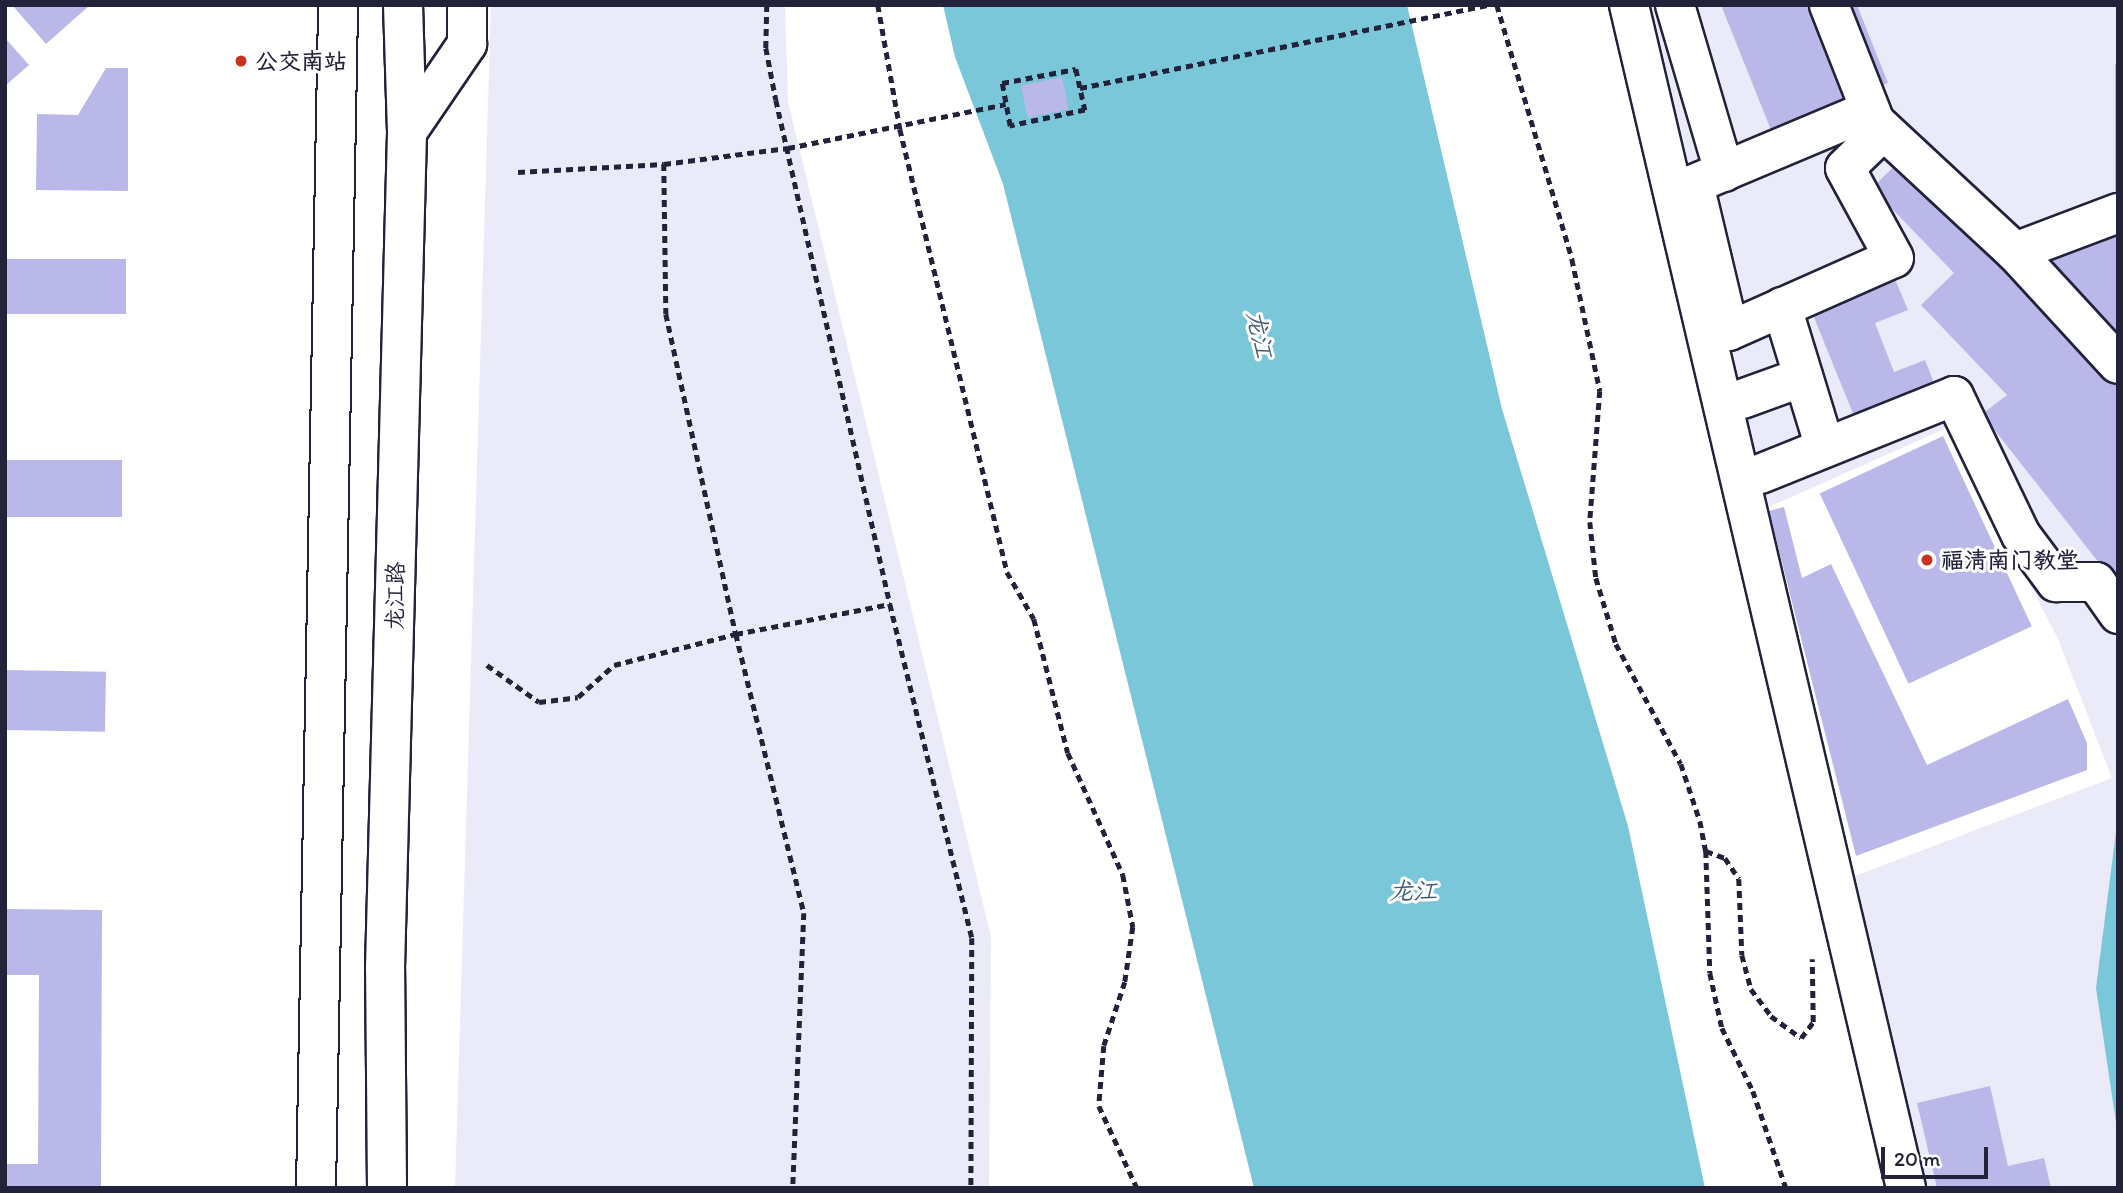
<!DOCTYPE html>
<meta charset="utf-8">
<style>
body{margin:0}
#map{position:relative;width:2123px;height:1193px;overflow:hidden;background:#fff;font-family:Itim,"LXGW WenKai TC",sans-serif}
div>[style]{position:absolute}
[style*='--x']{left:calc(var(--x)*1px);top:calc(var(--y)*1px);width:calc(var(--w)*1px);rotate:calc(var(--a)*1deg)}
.built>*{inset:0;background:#eaeaf8}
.water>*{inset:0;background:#7ac7d9}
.building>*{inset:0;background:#b9b8e9;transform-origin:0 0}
.path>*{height:4.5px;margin-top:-2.25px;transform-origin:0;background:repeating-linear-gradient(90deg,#22223b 0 7px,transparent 0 12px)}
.roads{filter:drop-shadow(2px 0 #22223b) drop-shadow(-2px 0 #22223b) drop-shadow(0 2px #22223b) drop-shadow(0 -2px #22223b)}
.minor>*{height:38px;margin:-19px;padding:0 19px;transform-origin:19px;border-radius:19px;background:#fff}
.major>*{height:38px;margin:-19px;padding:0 19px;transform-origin:19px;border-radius:19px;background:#fff}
.path-bridge>*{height:4.5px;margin-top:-2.25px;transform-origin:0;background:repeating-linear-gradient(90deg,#22223b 0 7px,transparent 0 12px)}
.dots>*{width:19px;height:19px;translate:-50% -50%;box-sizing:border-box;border:4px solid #fff;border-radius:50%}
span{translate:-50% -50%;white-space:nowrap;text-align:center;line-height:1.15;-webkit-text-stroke:6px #fff;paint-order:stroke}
.poi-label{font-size:23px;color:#22223b;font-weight:700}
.left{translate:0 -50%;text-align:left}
.street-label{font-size:23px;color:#22223b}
.water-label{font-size:24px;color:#415c72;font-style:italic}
.frame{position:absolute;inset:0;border:7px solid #22223b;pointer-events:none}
.scale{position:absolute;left:1881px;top:1147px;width:107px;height:32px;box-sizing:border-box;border:4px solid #22223b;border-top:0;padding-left:9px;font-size:21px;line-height:24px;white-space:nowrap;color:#22223b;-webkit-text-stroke:5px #fff;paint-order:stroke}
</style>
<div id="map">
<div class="built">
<i style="clip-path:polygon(491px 5px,785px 5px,788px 102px,991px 937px,989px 1188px,455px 1188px)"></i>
<i style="clip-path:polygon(1639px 5px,2118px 5px,2118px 1188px,1926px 1188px,1855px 876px,2112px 778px,2058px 639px,1949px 427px,1762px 510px)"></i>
</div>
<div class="water">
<i style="clip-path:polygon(943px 5px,1407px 5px,1502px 409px,1628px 826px,1705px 1188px,1254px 1188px,1003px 184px,955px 57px)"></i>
<i style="clip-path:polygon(2118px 816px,2118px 1136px,2096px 988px)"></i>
</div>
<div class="building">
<i style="clip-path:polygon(12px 5px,90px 5px,46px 44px)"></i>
<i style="clip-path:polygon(1721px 5px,1857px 5px,1888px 83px,1771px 130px)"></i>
<i style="clip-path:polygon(5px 38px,29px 65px,5px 86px)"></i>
<i style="clip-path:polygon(2115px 64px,2118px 64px,2118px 587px,1982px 414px,2007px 395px,1921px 305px,1954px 273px,1872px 188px,1924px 137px,2019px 234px,2115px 204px)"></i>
<i style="clip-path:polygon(106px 68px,128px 68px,128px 191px,36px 190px,37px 114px,78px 115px)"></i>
<i style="left:1062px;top:77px;width:33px;height:42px;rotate:78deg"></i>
<i style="left:5px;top:259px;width:121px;height:55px"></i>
<i style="clip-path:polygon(1894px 277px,1908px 310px,1875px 323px,1894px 372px,1925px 360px,1934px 383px,1854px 416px,1811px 310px)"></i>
<i style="left:1943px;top:436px;width:210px;height:136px;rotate:65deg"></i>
<i style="left:5px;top:460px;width:117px;height:57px"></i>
<i style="clip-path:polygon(1784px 507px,1802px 578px,1831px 564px,1927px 765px,2068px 699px,2087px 743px,2087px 770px,1856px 856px,1769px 511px)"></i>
<i style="left:5px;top:670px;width:101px;height:60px;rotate:1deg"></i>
<i style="clip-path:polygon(5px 909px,102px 910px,101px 1188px,5px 1188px,5px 1164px,38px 1164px,39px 975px,5px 975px)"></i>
<i style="clip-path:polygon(1990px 1086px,2008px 1166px,2044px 1158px,2051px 1188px,1937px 1188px,1917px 1103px)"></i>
</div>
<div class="path">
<i style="--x:767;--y:5;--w:43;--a:91.3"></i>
<i style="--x:766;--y:48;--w:53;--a:79.1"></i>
<i style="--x:776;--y:100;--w:517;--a:77.25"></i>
<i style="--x:890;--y:604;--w:344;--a:76.2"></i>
<i style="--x:972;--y:938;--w:250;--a:90.2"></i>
<i style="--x:878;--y:5;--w:126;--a:79.9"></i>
<i style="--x:900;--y:129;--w:456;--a:76.4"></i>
<i style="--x:1007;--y:572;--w:54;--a:60.1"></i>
<i style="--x:1034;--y:619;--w:138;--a:75.8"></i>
<i style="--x:1068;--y:753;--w:134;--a:65.7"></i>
<i style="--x:1123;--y:875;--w:53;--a:79.1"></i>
<i style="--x:1133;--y:927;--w:56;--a:98.3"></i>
<i style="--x:1125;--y:982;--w:67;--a:108.2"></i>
<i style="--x:1104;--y:1046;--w:60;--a:94.8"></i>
<i style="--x:1099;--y:1106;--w:90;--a:65.1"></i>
<i style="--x:1497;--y:5;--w:265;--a:73.5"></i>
<i style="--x:1572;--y:259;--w:135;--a:78"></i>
<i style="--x:1600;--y:391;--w:131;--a:94.4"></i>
<i style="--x:1590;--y:522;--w:56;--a:83.9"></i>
<i style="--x:1596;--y:578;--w:69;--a:73.1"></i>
<i style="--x:1616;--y:644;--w:136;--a:61.6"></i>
<i style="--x:1681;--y:764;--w:60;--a:71.6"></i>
<i style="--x:1700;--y:821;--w:31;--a:79"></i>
<i style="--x:1706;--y:851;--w:122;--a:88.1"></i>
<i style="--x:1710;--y:973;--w:56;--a:77.7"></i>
<i style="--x:1722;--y:1028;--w:70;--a:63.8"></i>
<i style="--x:1753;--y:1091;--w:102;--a:71.2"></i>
<i style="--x:1076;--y:69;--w:42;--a:77.6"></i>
<i style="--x:1085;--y:110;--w:77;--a:168"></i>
<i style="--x:1010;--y:126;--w:44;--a:-100.5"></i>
<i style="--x:1002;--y:83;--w:75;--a:-10.7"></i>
<i style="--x:1080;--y:88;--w:417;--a:-11.5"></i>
<i style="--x:664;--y:164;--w:150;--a:89.2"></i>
<i style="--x:666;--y:314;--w:328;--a:77.7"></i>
<i style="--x:736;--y:634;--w:287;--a:76.3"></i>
<i style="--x:804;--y:913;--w:275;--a:92.3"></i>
<i style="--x:518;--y:172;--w:146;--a:-3.1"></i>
<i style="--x:664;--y:164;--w:125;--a:-7.4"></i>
<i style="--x:487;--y:665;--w:64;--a:35.4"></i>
<i style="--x:539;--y:702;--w:39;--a:-7"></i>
<i style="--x:578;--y:697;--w:48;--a:-41.6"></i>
<i style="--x:614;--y:665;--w:126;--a:-14.3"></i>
<i style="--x:736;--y:634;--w:157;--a:-11"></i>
<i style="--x:1706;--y:851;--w:20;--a:20"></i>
<i style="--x:1725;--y:858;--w:25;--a:56"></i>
<i style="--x:1739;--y:879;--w:76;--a:87.7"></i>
<i style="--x:1742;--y:955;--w:35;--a:75"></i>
<i style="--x:1751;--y:989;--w:34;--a:53"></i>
<i style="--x:1771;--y:1016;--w:37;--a:36"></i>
<i style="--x:1801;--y:1038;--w:20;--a:-53"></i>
<i style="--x:1813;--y:1022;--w:63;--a:-90.9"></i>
</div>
<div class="roads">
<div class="minor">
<i style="--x:1629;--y:5;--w:1215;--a:76.82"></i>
<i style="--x:1675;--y:5;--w:174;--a:73.6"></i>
<i style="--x:1829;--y:5;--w:126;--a:68.5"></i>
<i style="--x:1875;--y:122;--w:191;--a:42.9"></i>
<i style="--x:2015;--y:252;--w:152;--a:47.4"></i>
<i style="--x:1870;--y:110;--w:191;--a:157.2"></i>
<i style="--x:1694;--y:184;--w:151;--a:76.6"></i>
<i style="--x:1729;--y:331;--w:180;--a:-23.9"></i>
<i style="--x:1894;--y:258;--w:102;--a:-118.6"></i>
<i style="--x:1845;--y:168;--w:54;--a:-44.3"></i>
<i style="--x:407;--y:132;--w:107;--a:-55.7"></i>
<i style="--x:467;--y:44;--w:39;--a:-90"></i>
<i style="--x:2015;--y:252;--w:110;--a:-20.7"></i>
<i style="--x:1782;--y:307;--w:147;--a:73"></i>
<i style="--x:1742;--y:399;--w:65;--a:-19.8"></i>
<i style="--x:1760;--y:474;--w:209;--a:-21.9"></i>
<i style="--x:1954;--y:396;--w:154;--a:64.3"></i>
<i style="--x:2021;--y:535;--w:59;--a:53.3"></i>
<i style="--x:2056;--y:582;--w:40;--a:0"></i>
<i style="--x:2096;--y:582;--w:39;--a:55"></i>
</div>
<div class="major">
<i style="--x:316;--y:1188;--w:1183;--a:-88.93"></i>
<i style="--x:387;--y:1188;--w:220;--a:-90.5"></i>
<i style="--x:385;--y:968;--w:836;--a:-88.49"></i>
<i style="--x:407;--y:132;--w:127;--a:-91.8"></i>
</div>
</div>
<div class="path-bridge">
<i style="--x:788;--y:148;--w:222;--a:-11.4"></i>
</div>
<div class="dots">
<i style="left:241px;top:61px;background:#c8321e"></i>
<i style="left:1927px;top:560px;background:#c8321e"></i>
</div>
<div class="poi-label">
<span class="left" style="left:255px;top:61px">公交南站</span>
<span class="left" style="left:1941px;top:560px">福清南门教堂</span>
</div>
<div class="street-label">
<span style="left:395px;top:596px;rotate:-89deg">龙江路</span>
</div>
<div class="water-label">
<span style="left:1260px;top:334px;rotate:78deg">龙江</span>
<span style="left:1413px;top:891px">龙江</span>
</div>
<div class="frame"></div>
<div class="scale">20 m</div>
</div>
